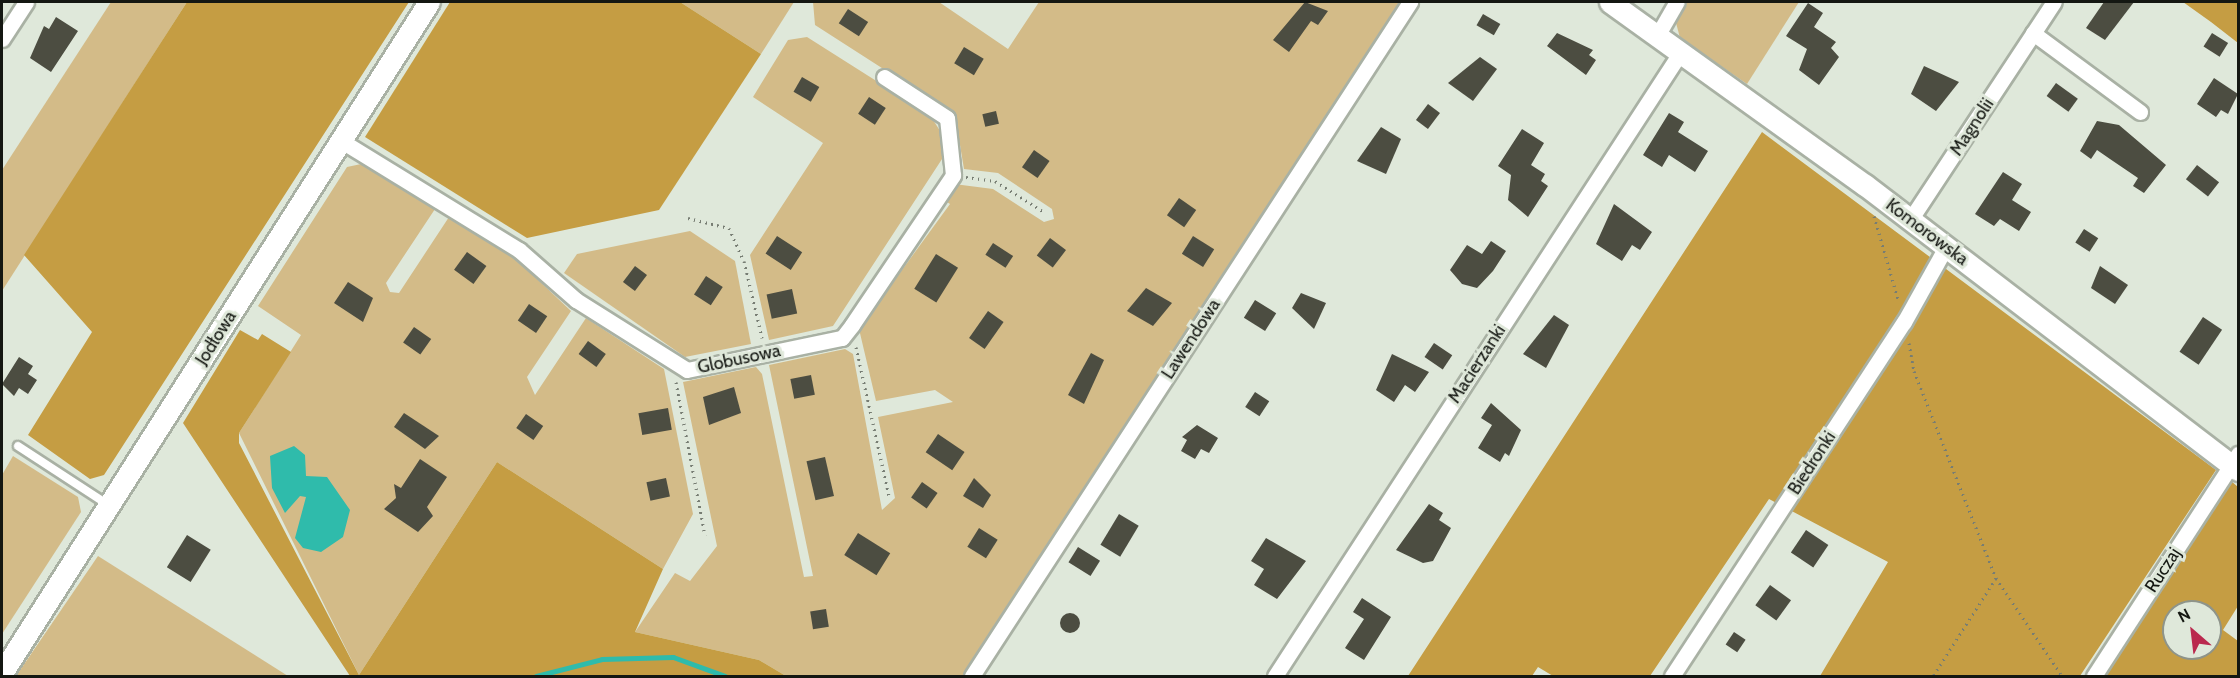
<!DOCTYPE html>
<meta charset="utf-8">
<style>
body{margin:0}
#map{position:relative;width:2240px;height:678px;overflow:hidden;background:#dfe8da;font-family:Cabin,sans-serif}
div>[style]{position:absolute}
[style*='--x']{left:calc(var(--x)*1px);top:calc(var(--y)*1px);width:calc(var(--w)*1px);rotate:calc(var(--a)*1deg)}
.green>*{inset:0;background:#d3bb88}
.forest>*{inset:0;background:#c59d43}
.water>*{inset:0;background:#2fbbab}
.stream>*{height:5px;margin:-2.5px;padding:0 2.5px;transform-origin:2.5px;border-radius:2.5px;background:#2fbbab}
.building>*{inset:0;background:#4c4d41;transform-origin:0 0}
.round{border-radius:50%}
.path>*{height:3px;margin-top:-1.5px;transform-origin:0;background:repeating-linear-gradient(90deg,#777d73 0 1.5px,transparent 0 6px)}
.roads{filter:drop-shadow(2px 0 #a9b1a4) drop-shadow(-2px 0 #a9b1a4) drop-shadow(0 2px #a9b1a4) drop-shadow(0 -2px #a9b1a4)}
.lane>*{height:8px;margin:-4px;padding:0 4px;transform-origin:4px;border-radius:4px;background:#fff}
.street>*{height:15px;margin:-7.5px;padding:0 7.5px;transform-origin:7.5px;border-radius:7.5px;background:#fff}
.secondary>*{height:21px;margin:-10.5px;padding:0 10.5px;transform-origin:10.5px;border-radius:10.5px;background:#fff}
span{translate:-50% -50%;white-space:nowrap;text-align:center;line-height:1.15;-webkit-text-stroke:6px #dfe8da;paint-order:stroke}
.street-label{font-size:18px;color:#141712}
.frame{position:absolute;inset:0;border:3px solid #141712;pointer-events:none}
.north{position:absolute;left:2162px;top:600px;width:60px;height:60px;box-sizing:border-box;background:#dfe8da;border:2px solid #8e948a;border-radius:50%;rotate:332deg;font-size:16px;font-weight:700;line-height:24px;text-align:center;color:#141712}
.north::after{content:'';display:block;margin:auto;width:21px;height:27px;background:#ba294e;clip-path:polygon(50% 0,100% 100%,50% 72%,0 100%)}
</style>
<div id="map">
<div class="green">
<i style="clip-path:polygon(111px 2px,187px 2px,2px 291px,2px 170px)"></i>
<i style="clip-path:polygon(680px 2px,794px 2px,761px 54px)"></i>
<i style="clip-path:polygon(813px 2px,939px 2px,1008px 49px,1039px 2px,1402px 2px,965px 676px,786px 676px,759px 660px,635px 632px,675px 573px,690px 581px,717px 546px,683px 382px,756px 367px,762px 374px,804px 577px,813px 576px,769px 365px,845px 349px,853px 354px,882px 510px,895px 498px,878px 417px,953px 402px,935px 390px,876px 401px,859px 329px,950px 204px,944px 200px,954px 184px,993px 189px,1044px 222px,1054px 219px,1052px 209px,998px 173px,964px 169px,955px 115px,815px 25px)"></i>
<i style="clip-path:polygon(1686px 2px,1799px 2px,1747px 84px,1680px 38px,1675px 19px)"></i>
<i style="clip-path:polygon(807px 37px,930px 115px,942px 134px,944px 156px,833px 326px,769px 340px,750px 255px,823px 143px,753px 97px,788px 40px)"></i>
<i style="clip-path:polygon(366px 163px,435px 209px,386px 283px,390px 292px,399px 293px,449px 217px,516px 259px,571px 311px,527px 377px,535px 395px,586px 318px,664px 369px,693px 514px,663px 569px,497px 462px,359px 675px,239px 433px,301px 335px,258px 306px,347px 167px)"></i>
<i style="clip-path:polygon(690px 231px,735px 261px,751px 344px,685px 357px,564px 273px,577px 254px)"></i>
<i style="clip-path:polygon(13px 456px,78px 497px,81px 512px,2px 634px,2px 475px)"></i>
<i style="clip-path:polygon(98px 556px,288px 676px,16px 676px)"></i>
</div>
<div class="forest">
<i style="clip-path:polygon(187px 2px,409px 2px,104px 475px,90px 479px,28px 435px,92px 332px,24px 255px)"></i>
<i style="clip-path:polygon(450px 2px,680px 2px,761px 54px,659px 210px,527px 238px,365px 137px)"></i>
<i style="clip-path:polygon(2183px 2px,2238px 2px,2238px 43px,2211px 22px)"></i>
<i style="clip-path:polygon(1762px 132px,2216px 470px,2080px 676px,1820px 676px,1888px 562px,1769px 499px,1650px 676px,1553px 676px,1538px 667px,1532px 676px,1408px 676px)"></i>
<i style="clip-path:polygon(240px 330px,258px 340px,262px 334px,291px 352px,239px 433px,239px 443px,359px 675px,497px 462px,663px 569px,635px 632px,759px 660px,786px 676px,350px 676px,183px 423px)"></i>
<i style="clip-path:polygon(evenodd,2231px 481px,2238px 487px,2238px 606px,2223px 630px,2238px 641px,2238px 676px,2102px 676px,2231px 481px,2174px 612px,2210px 612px,2210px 648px,2174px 648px,2174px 612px)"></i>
</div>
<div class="water">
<i style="clip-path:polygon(294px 446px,305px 455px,306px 476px,327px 477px,350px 510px,343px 537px,321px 552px,303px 548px,295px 538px,306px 497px,300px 496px,285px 513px,272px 488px,270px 456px)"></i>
</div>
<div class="stream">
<i style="--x:536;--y:676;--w:68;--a:-14.4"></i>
<i style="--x:602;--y:659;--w:71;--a:-1.6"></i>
<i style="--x:673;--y:657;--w:55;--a:20.1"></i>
</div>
<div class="building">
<i style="clip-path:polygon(1305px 2px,1328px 11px,1318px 25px,1311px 21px,1289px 52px,1273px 40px)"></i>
<i style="clip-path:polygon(2104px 2px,2134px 2px,2105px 40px,2086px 28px)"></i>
<i style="clip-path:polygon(1808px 3px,1823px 13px,1814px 27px,1836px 42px,1831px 48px,1839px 57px,1819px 85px,1799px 70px,1807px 49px,1786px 36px)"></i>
<i style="left:848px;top:9px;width:24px;height:17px;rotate:33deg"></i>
<i style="left:1483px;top:14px;width:20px;height:13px;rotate:30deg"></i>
<i style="clip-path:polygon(56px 17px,78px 31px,51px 72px,30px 58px,44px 26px,49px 29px)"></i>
<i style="clip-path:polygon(1557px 33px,1593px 50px,1589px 55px,1596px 60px,1586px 75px,1547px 46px)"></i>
<i style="left:2212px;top:33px;width:19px;height:16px;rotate:32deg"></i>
<i style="left:964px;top:47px;width:23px;height:19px;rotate:31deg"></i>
<i style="clip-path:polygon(1480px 57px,1497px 69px,1473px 101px,1448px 83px)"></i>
<i style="clip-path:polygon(1924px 66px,1959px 82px,1936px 111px,1911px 94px)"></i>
<i style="left:802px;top:77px;width:20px;height:17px;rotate:30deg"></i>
<i style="clip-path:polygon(2214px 78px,2238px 94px,2228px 114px,2221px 110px,2216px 117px,2197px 104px)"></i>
<i style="left:2056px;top:83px;width:27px;height:16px;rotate:36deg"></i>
<i style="left:869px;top:97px;width:20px;height:20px;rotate:33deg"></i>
<i style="left:1428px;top:104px;width:15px;height:20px;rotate:37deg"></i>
<i style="left:996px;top:111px;width:13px;height:14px;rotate:77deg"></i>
<i style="clip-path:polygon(1669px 113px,1684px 122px,1678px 132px,1708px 151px,1695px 172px,1669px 155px,1662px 167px,1643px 155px)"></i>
<i style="clip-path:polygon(2097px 121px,2119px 125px,2166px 165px,2144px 193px,2133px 186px,2138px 178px,2110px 159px,2097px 150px,2091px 159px,2080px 151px)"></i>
<i style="clip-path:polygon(1381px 127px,1401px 139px,1386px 174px,1357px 161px)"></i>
<i style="clip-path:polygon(1522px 129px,1544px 143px,1531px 165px,1545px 174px,1541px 181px,1548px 186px,1528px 217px,1508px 200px,1511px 175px,1498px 166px)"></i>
<i style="left:1034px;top:150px;width:19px;height:21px;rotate:35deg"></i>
<i style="left:2197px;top:165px;width:28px;height:18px;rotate:38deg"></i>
<i style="clip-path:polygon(2003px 172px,2022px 184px,2012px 200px,2031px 212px,2019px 231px,2000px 219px,1994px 226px,1975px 214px)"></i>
<i style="left:1179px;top:198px;width:21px;height:21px;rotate:35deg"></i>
<i style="clip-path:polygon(1614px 204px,1652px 232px,1640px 250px,1632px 245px,1622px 261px,1596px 244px)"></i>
<i style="left:2084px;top:229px;width:17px;height:16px;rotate:33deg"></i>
<i style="left:777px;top:236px;width:30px;height:21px;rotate:33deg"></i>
<i style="left:1193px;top:236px;width:25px;height:21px;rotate:32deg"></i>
<i style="left:1050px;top:238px;width:20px;height:22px;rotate:37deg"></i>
<i style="clip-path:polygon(1491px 241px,1506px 251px,1493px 271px,1477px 288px,1462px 284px,1450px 270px,1467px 245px,1482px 254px)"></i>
<i style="left:993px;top:243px;width:24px;height:14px;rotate:33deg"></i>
<i style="left:467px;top:252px;width:24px;height:22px;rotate:36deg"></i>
<i style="left:936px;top:254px;width:26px;height:41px;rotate:32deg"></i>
<i style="left:635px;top:266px;width:15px;height:20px;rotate:37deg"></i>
<i style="clip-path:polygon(2100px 266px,2128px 285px,2115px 304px,2091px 288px)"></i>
<i style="left:706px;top:276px;width:20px;height:22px;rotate:33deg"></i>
<i style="clip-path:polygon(348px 282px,373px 298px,363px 322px,334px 303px)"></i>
<i style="clip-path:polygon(1146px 288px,1172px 303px,1153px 326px,1127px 311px)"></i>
<i style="left:792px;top:289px;width:25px;height:26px;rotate:78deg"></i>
<i style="clip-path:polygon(1301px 293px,1326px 303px,1314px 329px,1292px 308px)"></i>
<i style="left:1255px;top:300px;width:25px;height:21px;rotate:32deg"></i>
<i style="left:529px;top:304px;width:22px;height:20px;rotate:34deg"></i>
<i style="left:988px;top:311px;width:19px;height:33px;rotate:35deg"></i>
<i style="clip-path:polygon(1554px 315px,1569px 325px,1546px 368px,1523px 354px)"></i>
<i style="left:2203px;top:317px;width:23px;height:42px;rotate:34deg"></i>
<i style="left:414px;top:327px;width:21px;height:19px;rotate:35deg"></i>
<i style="left:588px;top:341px;width:22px;height:16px;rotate:36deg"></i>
<i style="left:1434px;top:343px;width:22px;height:17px;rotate:34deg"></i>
<i style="clip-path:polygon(1091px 353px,1104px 360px,1084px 404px,1068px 395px)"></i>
<i style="clip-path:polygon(1392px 354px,1429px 372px,1415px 392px,1405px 385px,1394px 402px,1376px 390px)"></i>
<i style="clip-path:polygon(19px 357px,33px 366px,28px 374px,37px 380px,28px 394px,19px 388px,14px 396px,2px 384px)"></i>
<i style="left:811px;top:375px;width:20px;height:21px;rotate:79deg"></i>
<i style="clip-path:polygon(734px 387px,741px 413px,709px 425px,703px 397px)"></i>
<i style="left:1255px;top:392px;width:17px;height:18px;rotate:33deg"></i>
<i style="clip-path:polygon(1491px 403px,1521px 430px,1509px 456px,1505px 453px,1500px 462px,1478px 448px,1492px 425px,1481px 418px)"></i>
<i style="left:668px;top:408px;width:22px;height:30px;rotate:80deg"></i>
<i style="clip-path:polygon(404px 413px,439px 436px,425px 449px,394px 427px)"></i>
<i style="left:526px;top:414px;width:21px;height:17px;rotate:35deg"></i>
<i style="clip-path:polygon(1197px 425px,1218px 438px,1209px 453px,1201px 449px,1195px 459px,1181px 451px,1187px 440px,1182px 437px)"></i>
<i style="left:938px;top:434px;width:32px;height:22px;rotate:34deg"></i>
<i style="left:825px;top:457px;width:40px;height:19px;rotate:77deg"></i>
<i style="clip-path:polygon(420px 459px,447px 477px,427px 507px,433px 516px,418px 532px,384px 509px,396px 498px,394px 484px,401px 488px)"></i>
<i style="left:666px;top:478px;width:19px;height:20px;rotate:78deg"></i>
<i style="clip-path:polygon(974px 478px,991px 495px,983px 508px,963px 496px)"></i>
<i style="left:922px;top:482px;width:19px;height:19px;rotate:35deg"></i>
<i style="clip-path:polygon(1429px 504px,1443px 513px,1439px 520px,1451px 528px,1433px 561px,1423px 563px,1396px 550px)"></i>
<i style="left:1119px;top:514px;width:23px;height:36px;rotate:31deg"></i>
<i style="left:979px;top:528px;width:22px;height:22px;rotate:32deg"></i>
<i style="left:1806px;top:530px;width:27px;height:27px;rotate:34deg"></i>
<i style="left:858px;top:533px;width:38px;height:26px;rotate:32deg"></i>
<i style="left:187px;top:535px;width:28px;height:38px;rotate:32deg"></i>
<i style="clip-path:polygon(1266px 538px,1306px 561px,1277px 599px,1254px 585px,1264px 569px,1251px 561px)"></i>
<i style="left:1078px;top:547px;width:26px;height:18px;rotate:32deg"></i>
<i style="left:1770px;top:585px;width:26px;height:25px;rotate:36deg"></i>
<i style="clip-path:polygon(1362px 598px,1391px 617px,1364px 660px,1345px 648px,1364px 619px,1353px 612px)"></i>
<i style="left:826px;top:609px;width:18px;height:16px;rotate:81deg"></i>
<i class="round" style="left:1060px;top:613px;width:20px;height:20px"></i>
<i style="left:1734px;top:632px;width:14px;height:15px;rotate:34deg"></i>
</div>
<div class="path">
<i style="--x:966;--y:177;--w:29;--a:8"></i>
<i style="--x:995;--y:181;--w:58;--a:32.3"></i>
<i style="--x:1874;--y:216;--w:86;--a:73.9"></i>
<i style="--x:688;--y:218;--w:42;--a:13.7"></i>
<i style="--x:729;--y:228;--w:36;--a:66"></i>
<i style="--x:744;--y:261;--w:79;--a:76.8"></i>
<i style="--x:1909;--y:343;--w:28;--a:80"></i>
<i style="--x:1914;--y:371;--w:223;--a:68.4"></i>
<i style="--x:1996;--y:578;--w:117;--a:122.7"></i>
<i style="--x:856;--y:347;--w:153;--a:77.5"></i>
<i style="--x:676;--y:382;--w:156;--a:79.3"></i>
<i style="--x:1996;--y:578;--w:118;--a:56"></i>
</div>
<div class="roads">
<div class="lane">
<i style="--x:18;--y:446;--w:106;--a:33.1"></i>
</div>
<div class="street">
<i style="--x:2033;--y:33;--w:133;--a:36.4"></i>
<i style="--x:1657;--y:36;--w:39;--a:-60"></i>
<i style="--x:2;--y:39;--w:44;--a:-57"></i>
<i style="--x:340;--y:140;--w:210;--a:31.6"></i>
<i style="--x:519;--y:250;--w:76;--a:41.3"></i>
<i style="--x:576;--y:300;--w:131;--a:32.2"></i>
<i style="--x:687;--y:370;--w:158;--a:-11.7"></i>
<i style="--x:842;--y:338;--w:16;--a:-52"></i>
<i style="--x:852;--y:325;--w:181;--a:-56"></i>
<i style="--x:953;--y:175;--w:57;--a:-96"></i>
<i style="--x:947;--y:118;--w:75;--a:-146.9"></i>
<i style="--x:1910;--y:220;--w:261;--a:-56.6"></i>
<i style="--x:972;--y:676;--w:804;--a:-56.98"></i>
<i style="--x:1275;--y:676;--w:743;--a:-56.97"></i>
<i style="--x:1672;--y:676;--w:423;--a:-56.8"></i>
<i style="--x:1904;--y:322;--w:86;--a:-60.8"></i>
<i style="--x:2094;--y:676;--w:265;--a:-57"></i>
</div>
<div class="secondary">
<i style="--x:1610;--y:2;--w:314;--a:35.7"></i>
<i style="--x:1865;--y:185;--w:469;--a:37.4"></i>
<i style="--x:2;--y:673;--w:795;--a:-57.53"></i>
</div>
</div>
<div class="street-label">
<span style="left:1972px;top:127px;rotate:-57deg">Magnolii</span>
<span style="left:1927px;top:232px;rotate:37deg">Komorowska</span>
<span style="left:216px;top:338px;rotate:-58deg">Jodłowa</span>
<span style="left:1191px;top:339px;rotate:-57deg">Lawendowa</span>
<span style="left:739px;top:359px;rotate:-12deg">Globusowa</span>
<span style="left:1477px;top:364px;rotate:-57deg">Macierzanki</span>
<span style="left:1812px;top:463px;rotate:-57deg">Biedronki</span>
<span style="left:2163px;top:570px;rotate:-57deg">Ruczaj</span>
</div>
<div class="frame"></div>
<div class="north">N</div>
</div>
